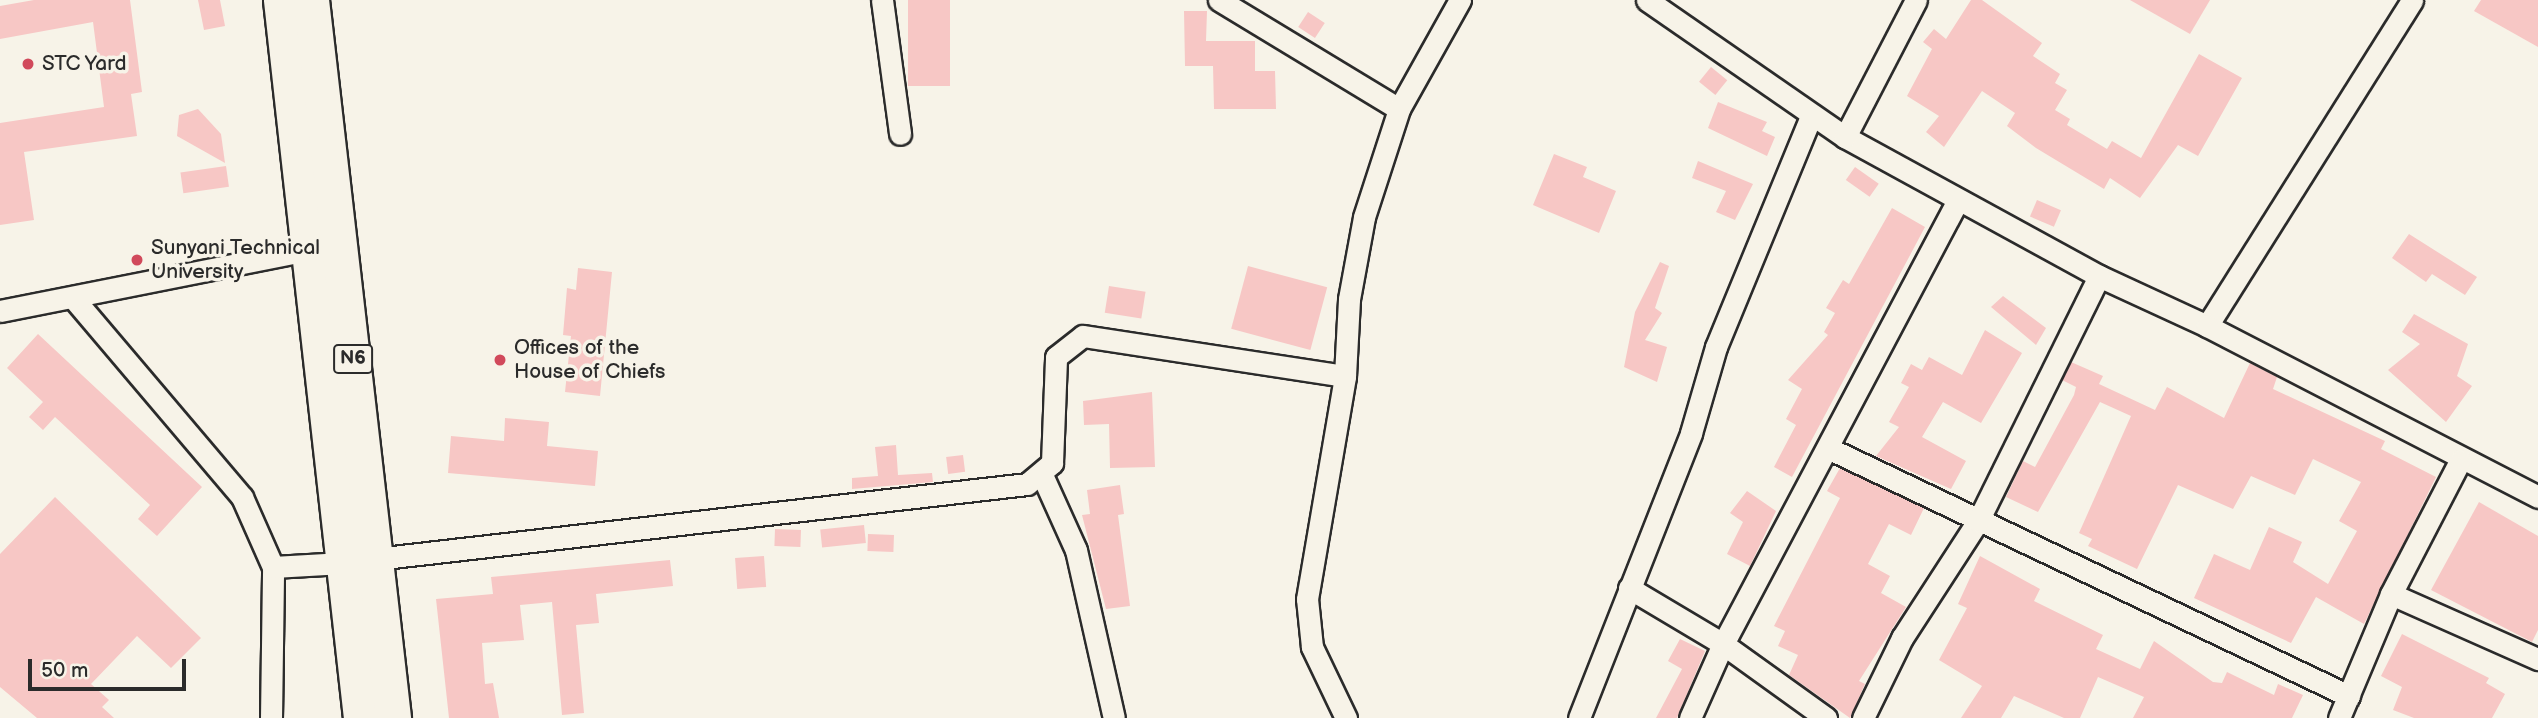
<!DOCTYPE html>
<style>
body{margin:0}
#map{position:relative;width:2538px;height:718px;overflow:hidden;background:#f7f3e8;font-family:"Balsamiq Sans",sans-serif}
div>[style]{position:absolute}
[style*='--x']{left:calc(var(--x)*1px);top:calc(var(--y)*1px);width:calc(var(--w)*1px);rotate:calc(var(--a)*1deg)}
.building>*{inset:0;background:#f7c7c5;transform-origin:0 0}
.roads{filter:drop-shadow(2px 0 #2b2b2b) drop-shadow(-2px 0 #2b2b2b) drop-shadow(0 2px #2b2b2b) drop-shadow(0 -2px #2b2b2b)}
.street>*{height:21px;margin:-10.5px;padding:0 10.5px;transform-origin:10.5px;border-radius:10.5px;background:#f7f3e8}
.primary>*{height:35px;margin:-17.5px;padding:0 17.5px;transform-origin:17.5px;border-radius:17.5px;background:#f7f3e8}
.dots>*{width:19px;height:19px;translate:-50% -50%;box-sizing:border-box;border:4px solid #f7f3e8;border-radius:50%}
span{translate:-50% -50%;white-space:nowrap;text-align:center;line-height:1.15;-webkit-text-stroke:7px #f7f3e8;paint-order:stroke}
.shield-label span{padding:2px 5px;background:#f7f3e8;border:2px solid;border-radius:5px;-webkit-text-stroke-width:0}
.shield-label{font-size:19px;color:#2b2b2b;font-weight:700}
.poi-label{font-size:21px;color:#2b2b2b}
.left{translate:0 -50%;text-align:left}
.scale{position:absolute;left:28px;top:659px;width:158px;height:32px;box-sizing:border-box;border:4px solid #2b2b2b;border-top:0;padding-left:9px;font-size:21px;line-height:24px;white-space:nowrap;color:#2b2b2b;-webkit-text-stroke:5px #f7f3e8;paint-order:stroke}
</style>
<div id="map">
<div class="building">
<i style="clip-path:polygon(34px 0,130px 0,142px 92px,131px 94px,137px 136px,24px 152px,34px 220px,0 225px,0 123px,104px 107px,93px 22px,0 39px,0 6px)"></i>
<i style="clip-path:polygon(198px 0,220px 0,225px 26px,204px 30px)"></i>
<i style="left:908px;top:0;width:42px;height:86px"></i>
<i style="clip-path:polygon(1971px 0,1982px 0,2042px 43px,2033px 56px,2060px 74px,2055px 83px,2067px 90px,2055px 110px,2070px 119px,2067px 125px,2107px 149px,2112px 141px,2141px 158px,2199px 54px,2242px 78px,2198px 156px,2178px 145px,2140px 198px,2110px 178px,2104px 189px,2036px 148px,2007px 126px,2015px 113px,1982px 91px,1944px 147px,1926px 132px,1939px 116px,1907px 96px,1932px 49px,1923px 42px,1934px 29px,1946px 39px)"></i>
<i style="clip-path:polygon(2130px 0,2210px 0,2190px 34px)"></i>
<i style="clip-path:polygon(2481px 0,2538px 0,2538px 47px,2474px 11px)"></i>
<i style="clip-path:polygon(1184px 11px,1207px 11px,1206px 41px,1255px 41px,1255px 71px,1275px 71px,1276px 109px,1214px 109px,1213px 66px,1185px 66px)"></i>
<i style="left:1308px;top:12px;width:20px;height:18px;rotate:33deg"></i>
<i style="left:1711px;top:67px;width:21px;height:19px;rotate:39deg"></i>
<i style="clip-path:polygon(1718px 102px,1767px 122px,1762px 131px,1775px 137px,1767px 156px,1708px 128px)"></i>
<i style="clip-path:polygon(198px 109px,221px 134px,225px 163px,177px 136px,179px 115px)"></i>
<i style="clip-path:polygon(1554px 154px,1587px 167px,1583px 177px,1616px 191px,1599px 233px,1533px 205px)"></i>
<i style="clip-path:polygon(1698px 161px,1753px 184px,1735px 220px,1716px 212px,1726px 191px,1692px 178px)"></i>
<i style="left:226px;top:166px;width:21px;height:46px;rotate:82deg"></i>
<i style="left:1855px;top:167px;width:29px;height:16px;rotate:35deg"></i>
<i style="left:2037px;top:200px;width:26px;height:18px;rotate:23deg"></i>
<i style="clip-path:polygon(1892px 208px,1925px 227px,1792px 477px,1774px 467px,1796px 425px,1786px 419px,1802px 389px,1788px 380px,1828px 335px,1824px 332px,1835px 313px,1826px 308px,1843px 280px,1849px 284px)"></i>
<i style="clip-path:polygon(2409px 234px,2477px 277px,2465px 295px,2432px 274px,2426px 282px,2392px 258px)"></i>
<i style="clip-path:polygon(1660px 262px,1669px 266px,1655px 308px,1662px 313px,1645px 340px,1667px 347px,1657px 382px,1624px 367px,1635px 312px)"></i>
<i style="left:1248px;top:266px;width:82px;height:65px;rotate:15deg"></i>
<i style="clip-path:polygon(578px 268px,612px 272px,600px 396px,565px 392px,571px 336px,563px 335px,567px 288px,576px 290px)"></i>
<i style="left:1109px;top:286px;width:37px;height:27px;rotate:9deg"></i>
<i style="clip-path:polygon(2003px 296px,2046px 328px,2036px 345px,1991px 307px)"></i>
<i style="clip-path:polygon(2414px 314px,2468px 344px,2457px 376px,2472px 386px,2446px 422px,2388px 370px,2420px 344px,2402px 332px)"></i>
<i style="clip-path:polygon(1985px 330px,2022px 353px,1981px 423px,1943px 402px,1922px 437px,1966px 461px,1951px 489px,1876px 456px,1899px 427px,1889px 422px,1909px 387px,1901px 383px,1911px 364px,1922px 370px,1929px 357px,1962px 375px)"></i>
<i style="clip-path:polygon(38px 334px,202px 487px,157px 536px,138px 519px,150px 505px,55px 417px,43px 430px,29px 417px,43px 402px,7px 368px)"></i>
<i style="clip-path:polygon(2071px 362px,2103px 376px,2099px 384px,2155px 410px,2167px 387px,2224px 418px,2250px 363px,2277px 377px,2273px 389px,2385px 441px,2381px 449px,2436px 477px,2364px 624px,2316px 597px,2291px 643px,2194px 598px,2214px 554px,2250px 570px,2269px 527px,2302px 542px,2293px 562px,2328px 584px,2357px 531px,2339px 521px,2361px 482px,2313px 459px,2295px 495px,2251px 476px,2233px 509px,2178px 485px,2137px 569px,2088px 546px,2092px 539px,2079px 533px,2131px 416px,2100px 402px,2038px 512px,2006px 497px,2023px 461px,2035px 467px,2074px 395px,2076px 387px,2062px 380px)"></i>
<i style="clip-path:polygon(1152px 392px,1155px 467px,1110px 468px,1109px 424px,1084px 425px,1083px 401px)"></i>
<i style="clip-path:polygon(505px 418px,549px 422px,547px 446px,598px 451px,595px 486px,448px 473px,451px 436px,504px 441px)"></i>
<i style="clip-path:polygon(896px 445px,898px 475px,932px 473px,933px 482px,852px 489px,852px 478px,878px 476px,875px 447px)"></i>
<i style="left:963px;top:455px;width:17px;height:17px;rotate:83deg"></i>
<i style="clip-path:polygon(1840px 468px,1924px 508px,1911px 535px,1889px 524px,1868px 564px,1890px 576px,1881px 593px,1906px 607px,1859px 681px,1865px 684px,1850px 718px,1789px 675px,1798px 655px,1778px 646px,1785px 631px,1774px 626px,1840px 498px,1827px 491px)"></i>
<i style="clip-path:polygon(1120px 485px,1124px 514px,1118px 515px,1130px 606px,1106px 609px,1082px 515px,1090px 514px,1087px 490px)"></i>
<i style="clip-path:polygon(1747px 491px,1776px 511px,1750px 566px,1727px 554px,1743px 522px,1730px 513px)"></i>
<i style="clip-path:polygon(55px 497px,201px 638px,171px 668px,137px 636px,91px 684px,109px 700px,102px 707px,114px 718px,37px 718px,0 687px,0 554px)"></i>
<i style="clip-path:polygon(2479px 502px,2538px 536px,2538px 630px,2532px 642px,2431px 590px)"></i>
<i style="left:864px;top:525px;width:18px;height:44px;rotate:84deg"></i>
<i style="left:775px;top:529px;width:26px;height:17px;rotate:2deg"></i>
<i style="left:868px;top:534px;width:26px;height:17px;rotate:2deg"></i>
<i style="left:764px;top:556px;width:31px;height:29px;rotate:86deg"></i>
<i style="clip-path:polygon(1980px 556px,2040px 589px,2034px 601px,2103px 635px,2096px 649px,2140px 669px,2154px 641px,2213px 682px,2222px 683px,2227px 672px,2274px 695px,2278px 684px,2303px 695px,2292px 718px,2133px 718px,2144px 697px,2098px 677px,2080px 718px,2064px 718px,2014px 696px,2001px 718px,1961px 718px,1982px 686px,1939px 660px,1967px 608px,1958px 604px)"></i>
<i style="clip-path:polygon(670px 560px,673px 586px,596px 594px,599px 623px,576px 625px,584px 713px,562px 715px,552px 602px,520px 605px,524px 640px,482px 643px,485px 684px,493px 683px,499px 718px,449px 718px,436px 599px,493px 594px,491px 577px)"></i>
<i style="clip-path:polygon(2402px 634px,2489px 678px,2486px 683px,2505px 694px,2492px 718px,2414px 718px,2393px 710px,2402px 687px,2381px 676px)"></i>
<i style="clip-path:polygon(1680px 639px,1705px 651px,1677px 718px,1656px 718px,1682px 669px,1668px 661px)"></i>
</div>
<div class="roads">
<div class="street">
<i style="--x:882;--y:0;--w:135;--a:82.3"></i>
<i style="--x:1219;--y:0;--w:210;--a:31.2"></i>
<i style="--x:1647;--y:0;--w:241;--a:34.7"></i>
<i style="--x:1845;--y:137;--w:290;--a:28.7"></i>
<i style="--x:2099;--y:276;--w:119;--a:24.8"></i>
<i style="--x:2207;--y:326;--w:385;--a:-57.8"></i>
<i style="--x:1845;--y:137;--w:154;--a:-62.6"></i>
<i style="--x:74;--y:299;--w:260;--a:49.7"></i>
<i style="--x:242;--y:497;--w:77;--a:66.1"></i>
<i style="--x:0;--y:311;--w:315;--a:-11.2"></i>
<i style="--x:2207;--y:326;--w:373;--a:27.3"></i>
<i style="--x:1830;--y:449;--w:575;--a:25.45"></i>
<i style="--x:1043;--y:477;--w:80;--a:65.7"></i>
<i style="--x:1076;--y:550;--w:172;--a:77.3"></i>
<i style="--x:375;--y:559;--w:656;--a:-6.56"></i>
<i style="--x:1027;--y:484;--w:33;--a:-40"></i>
<i style="--x:1052;--y:463;--w:106;--a:-87.8"></i>
<i style="--x:1056;--y:357;--w:34;--a:-38"></i>
<i style="--x:1083;--y:336;--w:265;--a:8.7"></i>
<i style="--x:1629;--y:588;--w:109;--a:30.8"></i>
<i style="--x:1723;--y:644;--w:127;--a:35.7"></i>
<i style="--x:2391;--y:594;--w:161;--a:23.9"></i>
<i style="--x:271;--y:718;--w:151;--a:-89.2"></i>
<i style="--x:273;--y:567;--w:70;--a:-3.3"></i>
<i style="--x:1346;--y:718;--w:79;--a:-115.6"></i>
<i style="--x:1312;--y:647;--w:48;--a:-95.9"></i>
<i style="--x:1307;--y:599;--w:226;--a:-80.3"></i>
<i style="--x:1345;--y:376;--w:77;--a:-87"></i>
<i style="--x:1349;--y:299;--w:83;--a:-79.6"></i>
<i style="--x:1364;--y:217;--w:114;--a:-72"></i>
<i style="--x:1399;--y:109;--w:125;--a:-60.8"></i>
<i style="--x:1579;--y:718;--w:306;--a:-68.5"></i>
<i style="--x:1691;--y:433;--w:90;--a:-73.8"></i>
<i style="--x:1716;--y:347;--w:250;--a:-67.6"></i>
<i style="--x:1690;--y:718;--w:81;--a:-66"></i>
<i style="--x:1723;--y:644;--w:502;--a:-62.11"></i>
<i style="--x:1863;--y:718;--w:89;--a:-64"></i>
<i style="--x:1902;--y:638;--w:140;--a:-57"></i>
<i style="--x:1978;--y:521;--w:273;--a:-63.7"></i>
<i style="--x:2339;--y:718;--w:134;--a:-67.2"></i>
<i style="--x:2391;--y:594;--w:150;--a:-62.6"></i>
</div>
<div class="primary">
<i style="--x:281;--y:0;--w:722;--a:83.64"></i>
<i style="--x:311;--y:0;--w:723;--a:83.48"></i>
</div>
</div>
<div class="dots">
<i style="left:28px;top:64px;background:#d1495b"></i>
<i style="left:137px;top:260px;background:#d1495b"></i>
<i style="left:500px;top:360px;background:#d1495b"></i>
</div>
<div class="shield-label">
<span style="left:353px;top:359px">N6</span>
</div>
<div class="poi-label">
<span class="left" style="left:42px;top:64px">STC Yard</span>
<span class="left" style="left:151px;top:260px">Sunyani Technical<br>University</span>
<span class="left" style="left:514px;top:360px">Offices of the<br>House of Chiefs</span>
</div>
<div class="scale">50 m</div>
</div>
